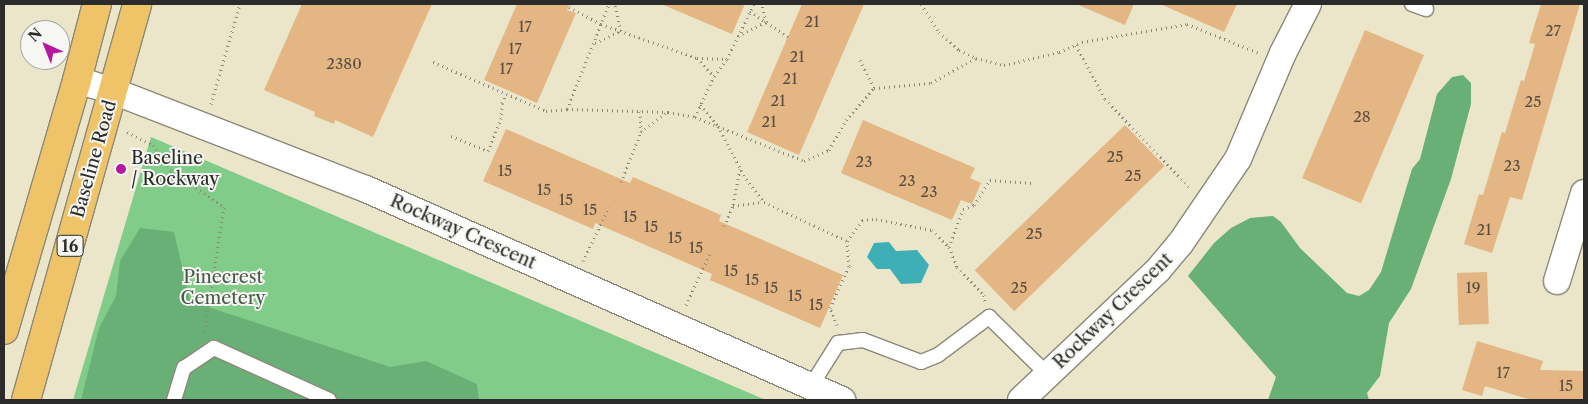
<!DOCTYPE html>
<style>
body{margin:0}
#map{position:relative;width:1588px;height:404px;overflow:hidden;background:#ebe6c9;font-family:"Libre Caslon Text",serif}
div>[style]{position:absolute}
[style*='--x']{left:calc(var(--x)*1px);top:calc(var(--y)*1px);width:calc(var(--w)*1px);rotate:calc(var(--a)*1deg)}
.green>*{inset:0;background:#81cc89}
.forest>*{inset:0;background:#68b075}
.water>*{inset:0;background:#3eaeb7}
.building>*{inset:0;background:#e3b684;transform-origin:0 0}
.path>*{height:3px;margin-top:-1.5px;transform-origin:0;background:repeating-linear-gradient(90deg,#8b887a 0 1px,transparent 0 5px)}
.roads{filter:drop-shadow(1px 0 #8b887a) drop-shadow(-1px 0 #8b887a) drop-shadow(0 1px #8b887a) drop-shadow(0 -1px #8b887a)}
.service>*{height:14px;margin:-7px;padding:0 7px;transform-origin:7px;border-radius:7px;background:#fff}
.minor>*{height:26px;margin:-13px;padding:0 13px;transform-origin:13px;border-radius:13px;background:#fff}
.primary>*{height:28px;margin:-14px;padding:0 14px;transform-origin:14px;border-radius:14px;background:#efc469}
.dots>*{width:14px;height:14px;translate:-50% -50%;box-sizing:border-box;border:2px solid #f6f6f2;border-radius:50%}
span{translate:-50% -50%;white-space:nowrap;text-align:center;line-height:1.15;-webkit-text-stroke:4px #f6f6f2;paint-order:stroke}
.number-label{font-size:15px;color:#594e41}
.number-label span{-webkit-text-stroke-width:0}
.shield-label span{padding:1px 4px;background:#f6f6f2;border:1px solid;border-radius:4px;-webkit-text-stroke-width:0}
.shield-label{font-size:16px;color:#2b2b2b;font-weight:700}
.street-label{font-size:18px;color:#2b2b2b}
.poi-label{font-size:18px;color:#2b2b2b}
.left{translate:0 -50%;text-align:left}
.park-label{font-size:18px;color:#455b47}
.frame{position:absolute;inset:0;border:5px solid #2b2b2b;pointer-events:none}
.north{position:absolute;left:20px;top:20px;width:50px;height:50px;box-sizing:border-box;background:#f6f6f2;border:1px solid #a5a5a2;border-radius:50%;rotate:316deg;font-size:14px;font-weight:700;line-height:20px;text-align:center;color:#2b2b2b}
.north::after{content:'';display:block;margin:auto;width:18px;height:22px;background:#b5179e;clip-path:polygon(50% 0,100% 100%,50% 72%,0 100%)}
</style>
<div id="map">
<div class="green">
<i style="clip-path:polygon(151px 137px,766px 400px,73px 400px)"></i>
</div>
<div class="forest">
<i style="clip-path:polygon(1463px 75px,1471px 83px,1471px 104px,1451px 179px,1411px 289px,1389px 323px,1380px 376px,1367px 393px,1369px 400px,1268px 400px,1276px 377px,1188px 276px,1214px 243px,1231px 228px,1250px 218px,1273px 216px,1281px 222px,1300px 248px,1347px 293px,1359px 296px,1369px 290px,1381px 272px,1412px 169px,1420px 159px,1437px 94px,1452px 77px)"></i>
<i style="clip-path:polygon(140px 228px,174px 232px,190px 301px,390px 367px,426px 361px,477px 384px,479px 400px,81px 400px,99px 328px,116px 296px,120px 261px)"></i>
</div>
<div class="water">
<i style="clip-path:polygon(889px 242px,896px 251px,917px 250px,929px 265px,921px 283px,901px 284px,890px 269px,877px 269px,867px 257px,874px 243px)"></i>
</div>
<div class="building">
<i style="clip-path:polygon(302px 4px,432px 4px,373px 137px,335px 120px,334px 124px,314px 116px,315px 112px,264px 90px)"></i>
<i style="clip-path:polygon(517px 4px,570px 4px,567px 10px,576px 13px,537px 103px,484px 80px)"></i>
<i style="clip-path:polygon(661px 4px,745px 4px,732px 34px)"></i>
<i style="clip-path:polygon(802px 4px,864px 4px,799px 155px,747px 132px)"></i>
<i style="clip-path:polygon(1076px 4px,1134px 4px,1125px 25px)"></i>
<i style="clip-path:polygon(1160px 4px,1237px 4px,1224px 32px)"></i>
<i style="clip-path:polygon(1541px 4px,1580px 4px,1522px 200px,1510px 197px,1492px 253px,1464px 244px,1479px 194px,1483px 195px,1502px 132px,1505px 133px,1521px 80px,1524px 81px,1535px 44px,1529px 43px)"></i>
<i style="left:1365px;top:30px;width:64px;height:161px;rotate:23deg"></i>
<i style="clip-path:polygon(863px 120px,975px 168px,970px 178px,981px 183px,972px 204px,961px 200px,952px 220px,841px 173px)"></i>
<i style="left:1125px;top:125px;width:57px;height:209px;rotate:46deg"></i>
<i style="clip-path:polygon(506px 129px,630px 183px,633px 177px,721px 215px,719px 221px,843px 275px,820px 328px,710px 280px,712px 274px,595px 223px,593px 229px,483px 181px)"></i>
<i style="left:1487px;top:272px;width:52px;height:30px;rotate:88deg"></i>
<i style="clip-path:polygon(1477px 341px,1543px 361px,1540px 370px,1584px 371px,1584px 400px,1528px 399px,1485px 386px,1482px 396px,1462px 390px)"></i>
</div>
<div class="path">
<i style="--x:921;--y:4;--w:33;--a:57"></i>
<i style="--x:939;--y:32;--w:27;--a:42"></i>
<i style="--x:959;--y:50;--w:19;--a:25"></i>
<i style="--x:976;--y:58;--w:29;--a:14"></i>
<i style="--x:1004;--y:65;--w:57;--a:-13.3"></i>
<i style="--x:1059;--y:52;--w:25;--a:-23"></i>
<i style="--x:1082;--y:42;--w:107;--a:-9.7"></i>
<i style="--x:1187;--y:24;--w:78;--a:21.9"></i>
<i style="--x:569;--y:7;--w:36;--a:28"></i>
<i style="--x:601;--y:24;--w:102;--a:19.5"></i>
<i style="--x:697;--y:58;--w:25;--a:47"></i>
<i style="--x:750;--y:11;--w:46;--a:34.4"></i>
<i style="--x:738;--y:36;--w:31;--a:-27"></i>
<i style="--x:766;--y:22;--w:18;--a:-103"></i>
<i style="--x:595;--y:43;--w:29;--a:-25"></i>
<i style="--x:621;--y:31;--w:28;--a:-103"></i>
<i style="--x:1076;--y:45;--w:61;--a:61.8"></i>
<i style="--x:1105;--y:99;--w:123;--a:46.3"></i>
<i style="--x:697;--y:58;--w:30;--a:2"></i>
<i style="--x:860;--y:60;--w:31;--a:63"></i>
<i style="--x:433;--y:62;--w:123;--a:23.4"></i>
<i style="--x:546;--y:111;--w:21;--a:-5"></i>
<i style="--x:567;--y:109;--w:113;--a:-68.2"></i>
<i style="--x:211;--y:104;--w:104;--a:-73.8"></i>
<i style="--x:700;--y:105;--w:28;--a:49"></i>
<i style="--x:718;--y:126;--w:60;--a:62.2"></i>
<i style="--x:746;--y:179;--w:29;--a:52"></i>
<i style="--x:764;--y:202;--w:92;--a:25.2"></i>
<i style="--x:847;--y:241;--w:26;--a:-54"></i>
<i style="--x:862;--y:220;--w:14;--a:-4"></i>
<i style="--x:876;--y:219;--w:57;--a:11.1"></i>
<i style="--x:932;--y:230;--w:24;--a:45"></i>
<i style="--x:949;--y:247;--w:22;--a:68"></i>
<i style="--x:957;--y:267;--w:39;--a:46"></i>
<i style="--x:984;--y:295;--w:7;--a:82"></i>
<i style="--x:567;--y:109;--w:101;--a:1.7"></i>
<i style="--x:668;--y:112;--w:27;--a:10"></i>
<i style="--x:695;--y:117;--w:118;--a:22"></i>
<i style="--x:804;--y:161;--w:27;--a:-24"></i>
<i style="--x:829;--y:150;--w:34;--a:-60"></i>
<i style="--x:846;--y:120;--w:43;--a:-48.8"></i>
<i style="--x:874;--y:88;--w:57;--a:-5"></i>
<i style="--x:931;--y:83;--w:51;--a:-29.1"></i>
<i style="--x:695;--y:117;--w:45;--a:-65.1"></i>
<i style="--x:714;--y:76;--w:21;--a:-53"></i>
<i style="--x:727;--y:59;--w:61;--a:-63.9"></i>
<i style="--x:127;--y:132;--w:29;--a:27"></i>
<i style="--x:153;--y:145;--w:32;--a:55"></i>
<i style="--x:171;--y:171;--w:64;--a:34.2"></i>
<i style="--x:224;--y:207;--w:129;--a:98.9"></i>
<i style="--x:641;--y:132;--w:34;--a:-37"></i>
<i style="--x:451;--y:136;--w:40;--a:22"></i>
<i style="--x:488;--y:151;--w:35;--a:-68"></i>
<i style="--x:501;--y:119;--w:16;--a:-86"></i>
<i style="--x:502;--y:103;--w:10;--a:-66"></i>
<i style="--x:740;--y:169;--w:38;--a:101"></i>
<i style="--x:733;--y:206;--w:30;--a:-8"></i>
<i style="--x:621;--y:182;--w:54;--a:-68.2"></i>
<i style="--x:641;--y:132;--w:21;--a:-93"></i>
<i style="--x:724;--y:226;--w:22;--a:-66"></i>
<i style="--x:949;--y:247;--w:40;--a:-69.8"></i>
<i style="--x:963;--y:209;--w:12;--a:-20"></i>
<i style="--x:974;--y:205;--w:30;--a:-57"></i>
<i style="--x:990;--y:180;--w:44;--a:3.9"></i>
<i style="--x:583;--y:261;--w:60;--a:-64.3"></i>
<i style="--x:686;--y:305;--w:60;--a:-65.2"></i>
<i style="--x:837;--y:325;--w:18;--a:-112"></i>
<i style="--x:830;--y:308;--w:46;--a:-65.7"></i>
<i style="--x:849;--y:266;--w:25;--a:-95"></i>
</div>
<div class="roads">
<div class="service">
<i style="--x:1412;--y:4;--w:15;--a:20"></i>
<i style="--x:811;--y:386;--w:51;--a:-57.9"></i>
<i style="--x:838;--y:343;--w:25;--a:-7"></i>
<i style="--x:863;--y:340;--w:62;--a:20.8"></i>
<i style="--x:921;--y:362;--w:18;--a:-22"></i>
<i style="--x:938;--y:355;--w:64;--a:-36.7"></i>
<i style="--x:989;--y:317;--w:81;--a:44.5"></i>
<i style="--x:174;--y:400;--w:34;--a:-73"></i>
<i style="--x:184;--y:368;--w:36;--a:-34"></i>
<i style="--x:214;--y:348;--w:126;--a:24.3"></i>
</div>
<div class="minor">
<i style="--x:77;--y:80;--w:38;--a:17"></i>
<i style="--x:113;--y:91;--w:271;--a:21.2"></i>
<i style="--x:366;--y:189;--w:521;--a:23.91"></i>
<i style="--x:1557;--y:281;--w:92;--a:-72.9"></i>
<i style="--x:1021;--y:400;--w:189;--a:-43.5"></i>
<i style="--x:1158;--y:270;--w:34;--a:-50"></i>
<i style="--x:1180;--y:244;--w:103;--a:-55.7"></i>
<i style="--x:1238;--y:159;--w:115;--a:-67"></i>
<i style="--x:1283;--y:53;--w:55;--a:-63"></i>
</div>
<div class="primary">
<i style="--x:4;--y:330;--w:260;--a:-73.7"></i>
<i style="--x:77;--y:80;--w:79;--a:-75.3"></i>
<i style="--x:26;--y:400;--w:411;--a:-74.3"></i>
</div>
</div>
<div class="dots">
<i style="left:121px;top:169px;background:#b5179e"></i>
</div>
<div class="number-label">
<span style="left:812px;top:22px">21</span>
<span style="left:525px;top:27px">17</span>
<span style="left:1553px;top:31px">27</span>
<span style="left:515px;top:49px">17</span>
<span style="left:797px;top:57px">21</span>
<span style="left:344px;top:64px">2380</span>
<span style="left:506px;top:69px">17</span>
<span style="left:790px;top:79px">21</span>
<span style="left:778px;top:101px">21</span>
<span style="left:1533px;top:102px">25</span>
<span style="left:1362px;top:117px">28</span>
<span style="left:769px;top:122px">21</span>
<span style="left:1115px;top:157px">25</span>
<span style="left:864px;top:162px">23</span>
<span style="left:1512px;top:166px">23</span>
<span style="left:505px;top:171px">15</span>
<span style="left:1133px;top:176px">25</span>
<span style="left:907px;top:181px">23</span>
<span style="left:544px;top:190px">15</span>
<span style="left:929px;top:192px">23</span>
<span style="left:566px;top:200px">15</span>
<span style="left:590px;top:210px">15</span>
<span style="left:630px;top:217px">15</span>
<span style="left:651px;top:227px">15</span>
<span style="left:1484px;top:230px">21</span>
<span style="left:1034px;top:234px">25</span>
<span style="left:675px;top:238px">15</span>
<span style="left:696px;top:248px">15</span>
<span style="left:731px;top:271px">15</span>
<span style="left:752px;top:280px">15</span>
<span style="left:771px;top:288px">15</span>
<span style="left:1019px;top:288px">25</span>
<span style="left:1473px;top:288px">19</span>
<span style="left:795px;top:296px">15</span>
<span style="left:816px;top:305px">15</span>
<span style="left:1503px;top:373px">17</span>
<span style="left:1566px;top:386px">15</span>
</div>
<div class="shield-label">
<span style="left:70px;top:246px">16</span>
</div>
<div class="street-label">
<span style="left:94px;top:159px;rotate:-74deg">Baseline Road</span>
<span style="left:463px;top:232px;rotate:24deg">Rockway Crescent</span>
<span style="left:1113px;top:311px;rotate:-44deg">Rockway Crescent</span>
</div>
<div class="poi-label">
<span class="left" style="left:131px;top:169px">Baseline<br>/ Rockway</span>
</div>
<div class="park-label">
<span style="left:223px;top:288px">Pinecrest<br>Cemetery</span>
</div>
<div class="frame"></div>
<div class="north">N</div>
</div>
